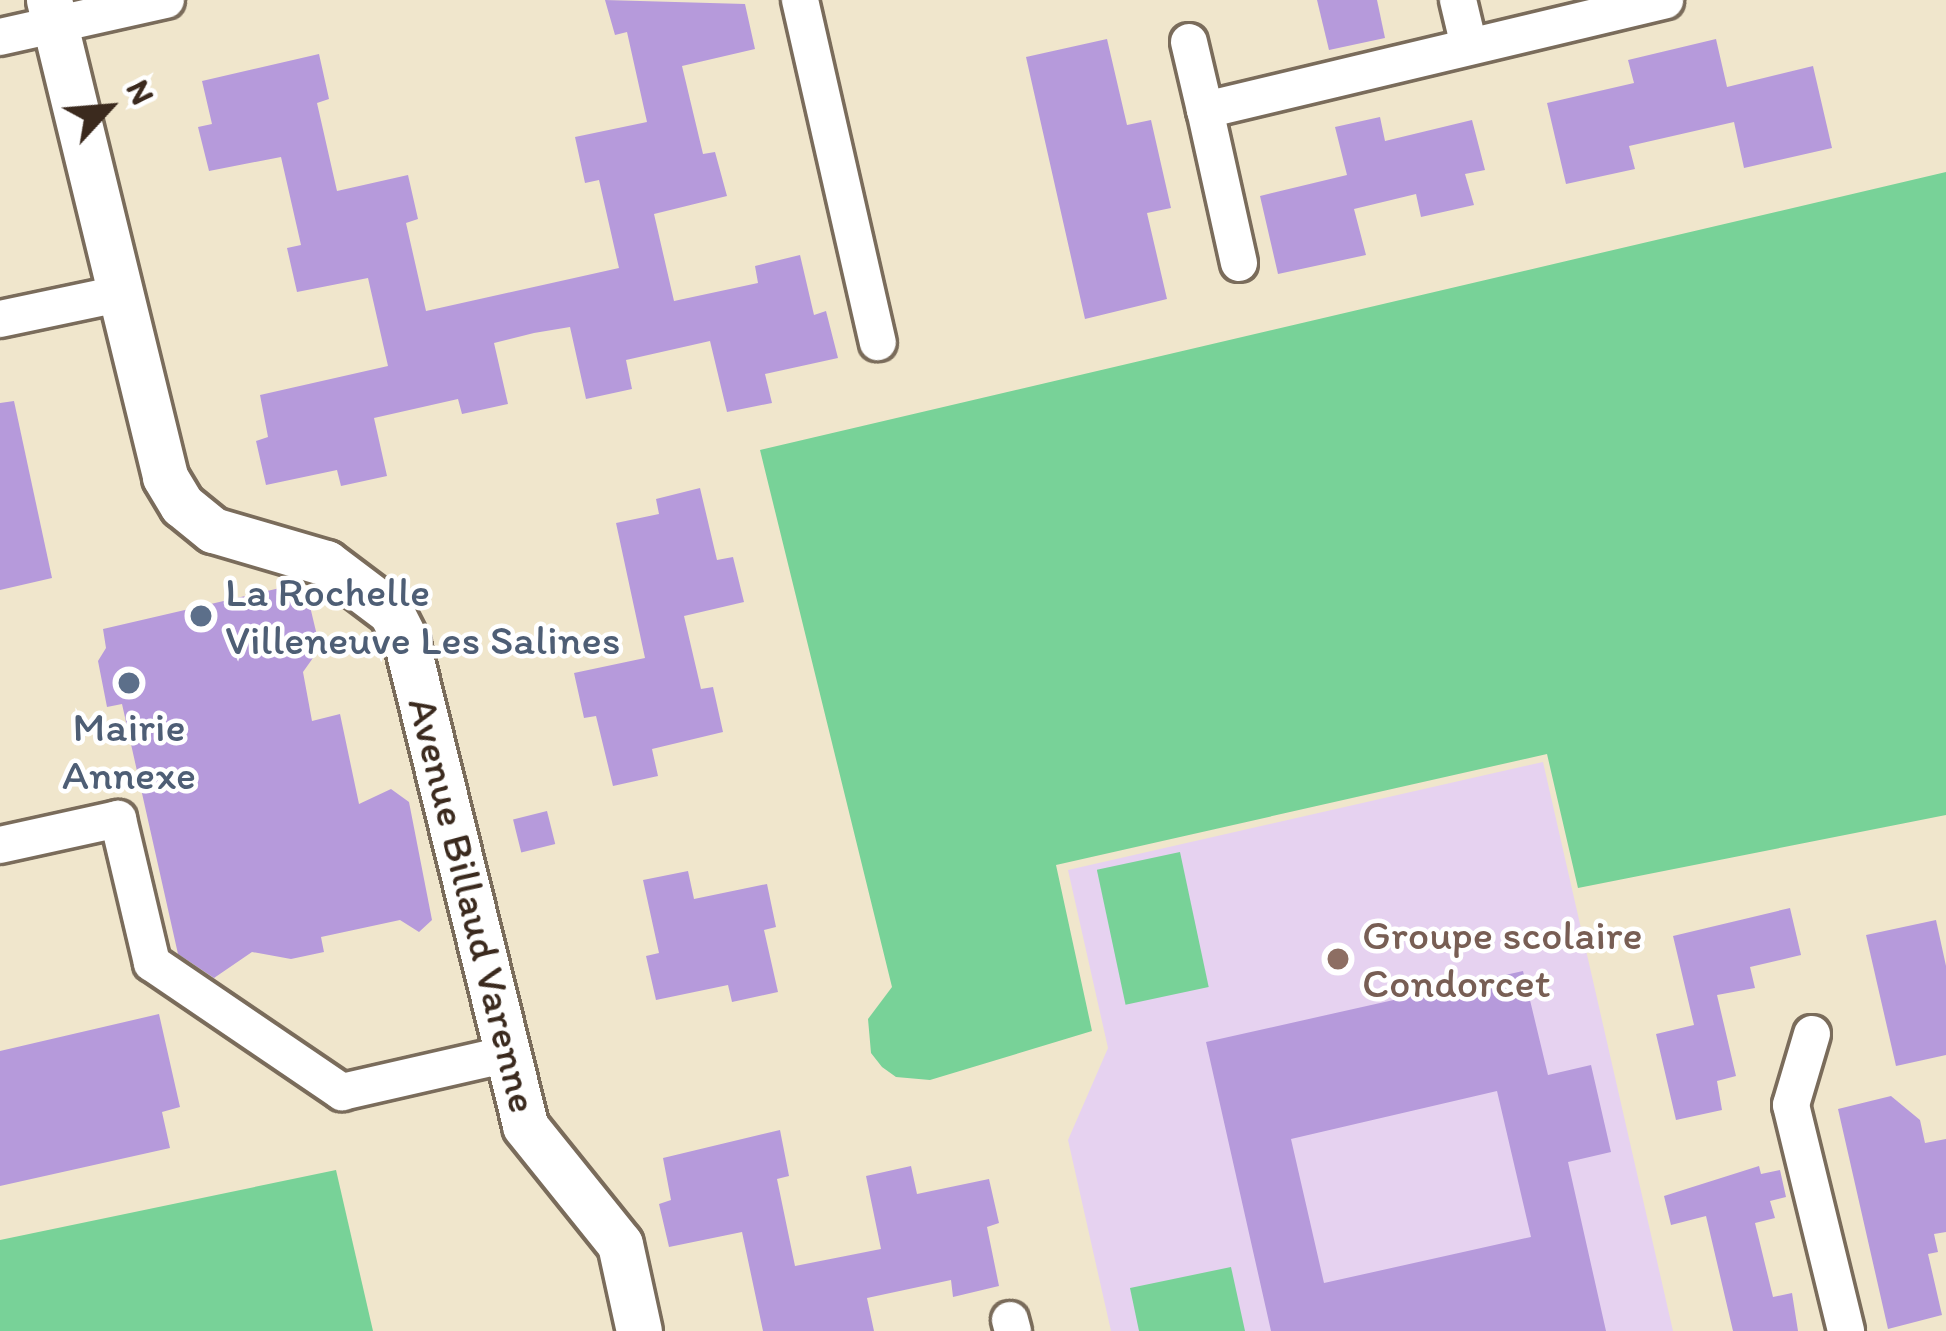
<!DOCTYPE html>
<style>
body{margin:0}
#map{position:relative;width:1946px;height:1331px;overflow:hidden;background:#f0e6cc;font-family:Itim,sans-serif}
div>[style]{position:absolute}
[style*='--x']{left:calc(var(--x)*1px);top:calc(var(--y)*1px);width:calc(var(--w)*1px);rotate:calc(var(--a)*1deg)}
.built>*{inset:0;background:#e6d2f0}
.green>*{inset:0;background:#78d298;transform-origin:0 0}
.building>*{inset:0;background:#b69adb;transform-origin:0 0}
.roads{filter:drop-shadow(3px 0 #7a6c5b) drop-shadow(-3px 0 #7a6c5b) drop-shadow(0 3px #7a6c5b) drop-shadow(0 -3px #7a6c5b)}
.minor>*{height:36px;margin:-18px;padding:0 18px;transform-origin:18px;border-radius:18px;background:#fff}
.tertiary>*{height:45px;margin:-22.5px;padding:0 22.5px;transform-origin:22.5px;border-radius:22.5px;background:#fff}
.dots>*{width:33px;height:33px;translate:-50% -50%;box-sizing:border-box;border:6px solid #fff;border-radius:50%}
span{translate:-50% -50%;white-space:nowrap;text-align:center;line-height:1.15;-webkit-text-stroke:9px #fff;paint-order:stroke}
.service-label{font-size:42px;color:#4e5e75}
.left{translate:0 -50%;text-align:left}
.street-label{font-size:42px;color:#3b2a1e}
.education-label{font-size:42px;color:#785e54}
.north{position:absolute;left:48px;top:48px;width:120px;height:120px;-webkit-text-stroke:9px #fff;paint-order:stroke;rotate:64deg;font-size:33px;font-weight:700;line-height:48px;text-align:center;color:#3b2a1e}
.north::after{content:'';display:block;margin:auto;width:42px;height:54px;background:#3b2a1e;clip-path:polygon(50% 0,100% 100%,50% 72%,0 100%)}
</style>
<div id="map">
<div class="built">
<i style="clip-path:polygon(1543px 762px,1673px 1331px,1111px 1331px,1068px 1140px,1108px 1048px,1068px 870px)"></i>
</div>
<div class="green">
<i style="clip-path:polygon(1946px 172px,1946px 815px,1578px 888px,1547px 754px,1056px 865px,1092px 1031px,930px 1080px,896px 1077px,882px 1067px,871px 1053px,868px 1019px,892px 987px,760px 450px)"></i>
<i style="left:1180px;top:852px;width:138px;height:85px;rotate:78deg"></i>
<i style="clip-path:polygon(336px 1170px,373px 1331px,0 1331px,0 1240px)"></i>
<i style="clip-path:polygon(1231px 1267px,1245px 1331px,1139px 1331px,1130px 1288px)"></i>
</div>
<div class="building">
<i style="clip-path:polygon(605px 0,745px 4px,755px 49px,682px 66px,703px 154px,715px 152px,727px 196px,654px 214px,674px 301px,758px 283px,755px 266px,800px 255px,814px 315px,826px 311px,838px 358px,765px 374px,772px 403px,727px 412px,710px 341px,626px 360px,632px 389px,586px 399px,570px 327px,534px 333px,494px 343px,508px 404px,462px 414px,458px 399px,374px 418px,387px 476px,341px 486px,337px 470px,266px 485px,256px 441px,268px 437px,260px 395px,388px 366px,368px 278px,297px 292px,287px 248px,301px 245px,281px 157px,209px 171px,198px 127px,212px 124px,202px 81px,319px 54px,329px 99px,317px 103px,337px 191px,408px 175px,418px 219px,406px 223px,426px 311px,619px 268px,599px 180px,585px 183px,575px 137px,647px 122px,627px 32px,615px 35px)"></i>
<i style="clip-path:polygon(1317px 0,1377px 0,1385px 38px,1329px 50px)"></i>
<i style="clip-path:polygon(1107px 39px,1127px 125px,1151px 120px,1171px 208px,1147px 213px,1167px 299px,1085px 319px,1026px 57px)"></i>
<i style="clip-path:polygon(1716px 39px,1727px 87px,1813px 66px,1832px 148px,1744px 168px,1734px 122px,1629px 146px,1635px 169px,1566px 184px,1547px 103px,1634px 83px,1628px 60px)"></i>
<i style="clip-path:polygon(1380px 117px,1385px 141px,1472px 120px,1485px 170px,1465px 174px,1474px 205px,1421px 217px,1416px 194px,1354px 209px,1366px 255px,1278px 274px,1260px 196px,1347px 175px,1335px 127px)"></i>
<i style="clip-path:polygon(14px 401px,52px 578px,0 590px,0 403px)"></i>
<i style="clip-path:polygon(700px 488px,717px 560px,733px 557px,744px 602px,684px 616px,701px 689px,713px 687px,723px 732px,652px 749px,658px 776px,613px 786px,596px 716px,584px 718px,574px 673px,645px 658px,616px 523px,659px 514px,656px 499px)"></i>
<i style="clip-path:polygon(280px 588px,307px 594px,320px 648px,303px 672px,312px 721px,340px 714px,359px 804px,391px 789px,409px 802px,432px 920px,419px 932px,400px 920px,321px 937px,324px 952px,291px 959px,252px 952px,214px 978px,178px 954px,122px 704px,107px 707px,98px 661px,106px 648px,103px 629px)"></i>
<i style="left:547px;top:811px;width:34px;height:35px;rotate:76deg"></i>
<i style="clip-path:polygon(688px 871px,694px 899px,767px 884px,776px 927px,764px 930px,778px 992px,732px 1002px,728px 985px,656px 1000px,646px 956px,659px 953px,643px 880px)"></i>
<i style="clip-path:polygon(1790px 908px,1801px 955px,1750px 967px,1755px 988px,1717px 995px,1736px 1076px,1717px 1081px,1722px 1110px,1676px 1120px,1656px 1034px,1694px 1025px,1673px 936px)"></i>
<i style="clip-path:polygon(1936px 920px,1946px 966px,1946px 1055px,1896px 1066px,1866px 935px)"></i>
<i style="clip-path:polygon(evenodd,1523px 971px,1548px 1075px,1591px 1065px,1611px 1152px,1568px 1162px,1606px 1331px,1271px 1331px,1206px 1042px,1523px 971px,1497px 1091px,1531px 1237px,1324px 1283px,1291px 1139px,1497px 1091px)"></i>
<i style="clip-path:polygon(159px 1014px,180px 1107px,162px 1112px,170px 1148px,0 1186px,0 1051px)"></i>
<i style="clip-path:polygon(1891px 1096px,1920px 1120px,1925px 1143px,1946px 1139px,1946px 1232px,1934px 1234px,1938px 1252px,1928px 1254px,1942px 1315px,1888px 1329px,1838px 1109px)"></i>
<i style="clip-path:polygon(780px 1130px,789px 1176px,777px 1179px,795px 1266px,881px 1249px,866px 1176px,911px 1166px,917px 1194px,989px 1179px,999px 1223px,987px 1227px,999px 1286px,953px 1297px,951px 1280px,867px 1298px,874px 1331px,763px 1331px,742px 1232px,669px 1247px,659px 1204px,671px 1200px,663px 1158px)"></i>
<i style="clip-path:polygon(1759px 1166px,1761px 1174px,1780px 1170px,1786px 1197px,1770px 1201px,1775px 1218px,1755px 1223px,1773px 1297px,1792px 1293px,1798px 1331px,1733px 1331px,1706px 1216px,1671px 1225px,1664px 1196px)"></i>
</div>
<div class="roads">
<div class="minor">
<i style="--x:800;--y:0;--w:351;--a:77.2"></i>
<i style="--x:1458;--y:0;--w:47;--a:76.6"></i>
<i style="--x:0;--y:37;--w:170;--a:-12.6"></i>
<i style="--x:1189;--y:42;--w:70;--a:76.8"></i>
<i style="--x:1239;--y:263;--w:157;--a:-102.5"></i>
<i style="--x:1205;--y:110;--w:473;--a:-13.4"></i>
<i style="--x:0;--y:319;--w:122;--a:-11.9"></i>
<i style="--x:0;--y:845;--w:121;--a:-12.4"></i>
<i style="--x:118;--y:819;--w:148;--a:76.7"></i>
<i style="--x:152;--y:963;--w:230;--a:34.2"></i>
<i style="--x:342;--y:1092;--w:166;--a:-12.9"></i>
<i style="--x:1812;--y:1034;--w:74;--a:106.5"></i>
<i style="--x:1791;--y:1105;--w:233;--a:76.3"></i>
<i style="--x:1010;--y:1320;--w:11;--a:75"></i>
</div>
<div class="tertiary">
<i style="--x:49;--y:0;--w:491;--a:76.3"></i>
<i style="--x:165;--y:477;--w:33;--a:59"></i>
<i style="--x:182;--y:505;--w:40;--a:39"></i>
<i style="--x:213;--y:530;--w:118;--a:16.3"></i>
<i style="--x:326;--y:563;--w:81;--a:37"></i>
<i style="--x:391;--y:612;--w:36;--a:63"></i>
<i style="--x:407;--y:644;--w:496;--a:76.2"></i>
<i style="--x:525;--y:1126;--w:151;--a:51.2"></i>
<i style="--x:620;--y:1244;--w:89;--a:77.7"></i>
</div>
</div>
<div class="dots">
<i style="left:201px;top:616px;background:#5c6f8a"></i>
<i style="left:129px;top:683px;background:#5c6f8a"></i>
<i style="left:1338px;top:959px;background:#8d6e63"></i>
</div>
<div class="service-label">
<span class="left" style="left:225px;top:616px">La Rochelle<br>Villeneuve Les Salines</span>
<span style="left:129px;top:751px">Mairie<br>Annexe</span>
</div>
<div class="street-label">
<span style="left:473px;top:905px;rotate:76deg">Avenue Billaud Varenne</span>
</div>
<div class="education-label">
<span class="left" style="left:1362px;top:959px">Groupe scolaire<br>Condorcet</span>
</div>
<div class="north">N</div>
</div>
